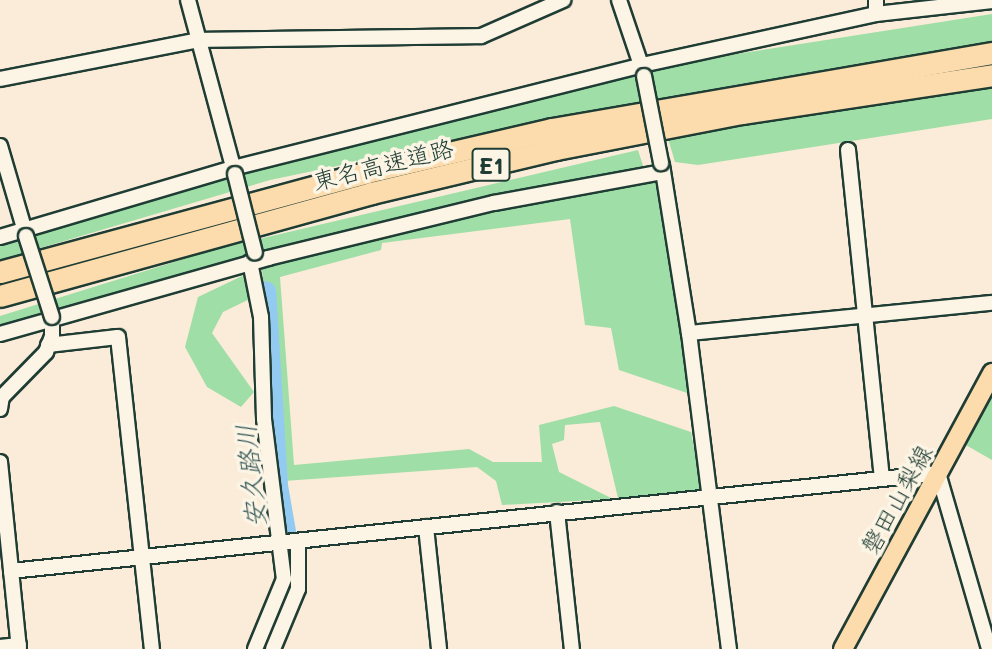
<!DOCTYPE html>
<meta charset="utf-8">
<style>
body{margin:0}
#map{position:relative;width:992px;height:649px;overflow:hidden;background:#faecd8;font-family:Mali,"Klee One",sans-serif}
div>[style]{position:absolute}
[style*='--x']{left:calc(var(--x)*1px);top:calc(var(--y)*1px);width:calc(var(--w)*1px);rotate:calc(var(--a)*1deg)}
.green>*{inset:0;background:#9fdea6}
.river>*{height:21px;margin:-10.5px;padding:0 10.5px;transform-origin:10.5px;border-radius:10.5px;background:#93caf1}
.roads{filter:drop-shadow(2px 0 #1f3d34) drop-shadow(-2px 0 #1f3d34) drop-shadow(0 2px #1f3d34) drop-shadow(0 -2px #1f3d34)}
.minor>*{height:14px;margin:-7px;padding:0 7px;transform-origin:7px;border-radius:7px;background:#fcf5e5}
.major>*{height:18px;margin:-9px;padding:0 9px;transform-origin:9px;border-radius:9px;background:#fcdcac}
.highway>*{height:21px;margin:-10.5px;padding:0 10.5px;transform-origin:10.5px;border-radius:10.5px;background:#fcdcac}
.bridges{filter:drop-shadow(2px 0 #1f3d34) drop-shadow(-2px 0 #1f3d34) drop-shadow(0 2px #1f3d34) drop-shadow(0 -2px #1f3d34)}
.minor-bridge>*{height:14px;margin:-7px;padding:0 7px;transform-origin:7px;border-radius:7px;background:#fcf5e5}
span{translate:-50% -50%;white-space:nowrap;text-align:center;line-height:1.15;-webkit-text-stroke:7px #fcf5e5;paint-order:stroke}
.shield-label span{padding:2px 5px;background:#fcf5e5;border:2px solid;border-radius:5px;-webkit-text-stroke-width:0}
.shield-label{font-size:23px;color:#1f3d34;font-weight:700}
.street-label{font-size:24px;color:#1f3d34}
.water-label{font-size:26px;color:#36595a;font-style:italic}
</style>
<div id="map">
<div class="green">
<i style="clip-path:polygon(992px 14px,992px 46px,620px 107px,270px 180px,0 260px,0 244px,219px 178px,653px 67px)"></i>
<i style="clip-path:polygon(992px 81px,992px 119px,698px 165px,675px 162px,667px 135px)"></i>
<i style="clip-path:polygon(638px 150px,646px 175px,664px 179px,696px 396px,619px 370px,611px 328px,585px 325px,570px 219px,382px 243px,381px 250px,280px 277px,294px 465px,469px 449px,493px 462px,542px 462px,539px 425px,614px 406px,691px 432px,702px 490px,618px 498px,600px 422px,565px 425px,564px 440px,552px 444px,559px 472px,613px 499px,502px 505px,496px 481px,477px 467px,284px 481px,264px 292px,223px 312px,212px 333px,254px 392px,241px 407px,207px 387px,185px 347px,198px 297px,242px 276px,264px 290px,259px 239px)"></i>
<i style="clip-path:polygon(245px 240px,251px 257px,62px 309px,0 333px,0 316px)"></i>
<i style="clip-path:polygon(992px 390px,992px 460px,964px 444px)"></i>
</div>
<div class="river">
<i style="--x:264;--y:649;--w:78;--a:-68.1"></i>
<i style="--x:293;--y:577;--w:93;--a:-99.9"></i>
<i style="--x:277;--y:485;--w:194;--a:-93.5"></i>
</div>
<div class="roads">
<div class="minor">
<i style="--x:188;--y:0;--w:180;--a:74.9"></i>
<i style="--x:619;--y:0;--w:75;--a:71.3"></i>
<i style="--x:876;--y:0;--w:14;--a:90"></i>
<i style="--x:0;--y:79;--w:203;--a:-11.1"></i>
<i style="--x:199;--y:40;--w:282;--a:-0.8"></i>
<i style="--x:481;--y:36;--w:90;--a:-23.7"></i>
<i style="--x:0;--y:146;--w:93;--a:73.7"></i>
<i style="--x:848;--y:150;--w:330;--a:84.1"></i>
<i style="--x:662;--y:165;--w:170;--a:80.9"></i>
<i style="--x:689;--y:333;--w:319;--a:82.8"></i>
<i style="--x:0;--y:237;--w:243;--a:-16.5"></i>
<i style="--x:233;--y:168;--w:422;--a:-14.1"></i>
<i style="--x:642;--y:65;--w:239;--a:-12.3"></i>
<i style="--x:876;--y:14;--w:117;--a:-6.4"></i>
<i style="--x:250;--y:262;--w:56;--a:78.7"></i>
<i style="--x:261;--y:317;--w:102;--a:88.3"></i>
<i style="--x:264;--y:419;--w:161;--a:82.9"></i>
<i style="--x:284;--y:579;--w:76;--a:112.5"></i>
<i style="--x:689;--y:333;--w:304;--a:-5.7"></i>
<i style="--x:0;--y:334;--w:279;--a:-15.8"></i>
<i style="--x:268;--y:258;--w:233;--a:-13.7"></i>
<i style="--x:494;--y:203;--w:172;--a:-10.4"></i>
<i style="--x:48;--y:345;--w:70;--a:-6.5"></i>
<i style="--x:118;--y:337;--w:314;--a:83.8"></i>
<i style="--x:0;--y:409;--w:12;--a:-81"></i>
<i style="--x:2;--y:397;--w:63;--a:-45.6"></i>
<i style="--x:46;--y:352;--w:17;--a:-69"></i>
<i style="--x:52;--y:336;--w:19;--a:-90"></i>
<i style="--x:0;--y:462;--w:188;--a:84.2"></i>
<i style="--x:557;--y:512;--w:138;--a:83.8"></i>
<i style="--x:426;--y:527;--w:123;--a:83.9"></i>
<i style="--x:11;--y:571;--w:932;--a:-6.03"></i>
<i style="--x:938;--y:473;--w:183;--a:73.8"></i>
<i style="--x:0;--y:647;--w:19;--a:-6"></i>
<i style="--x:273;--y:649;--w:65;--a:-67.4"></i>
<i style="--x:298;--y:589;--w:48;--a:-90"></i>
</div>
<div class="major">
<i style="--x:843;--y:649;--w:314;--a:-61.6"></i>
</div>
<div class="highway">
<i style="--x:0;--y:272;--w:380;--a:-15.2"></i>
<i style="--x:367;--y:172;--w:190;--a:-13.1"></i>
<i style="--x:552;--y:129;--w:447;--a:-9.8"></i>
<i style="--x:0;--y:296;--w:385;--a:-15.5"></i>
<i style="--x:371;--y:193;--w:190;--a:-13.4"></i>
<i style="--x:556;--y:149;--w:189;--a:-11"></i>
<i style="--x:742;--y:113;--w:253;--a:-8.6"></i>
</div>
</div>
<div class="bridges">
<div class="minor-bridge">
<i style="--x:644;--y:76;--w:89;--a:78.9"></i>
<i style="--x:235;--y:174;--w:81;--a:75.8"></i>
<i style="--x:26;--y:236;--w:85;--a:72.2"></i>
</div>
</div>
<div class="shield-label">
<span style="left:491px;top:165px">E1</span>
</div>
<div class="street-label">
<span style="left:383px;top:164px;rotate:-14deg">東名高速道路</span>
<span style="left:896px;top:499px;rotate:-61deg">磐田山梨線</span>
</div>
<div class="water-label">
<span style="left:251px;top:476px;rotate:-96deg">安久路川</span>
</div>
</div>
